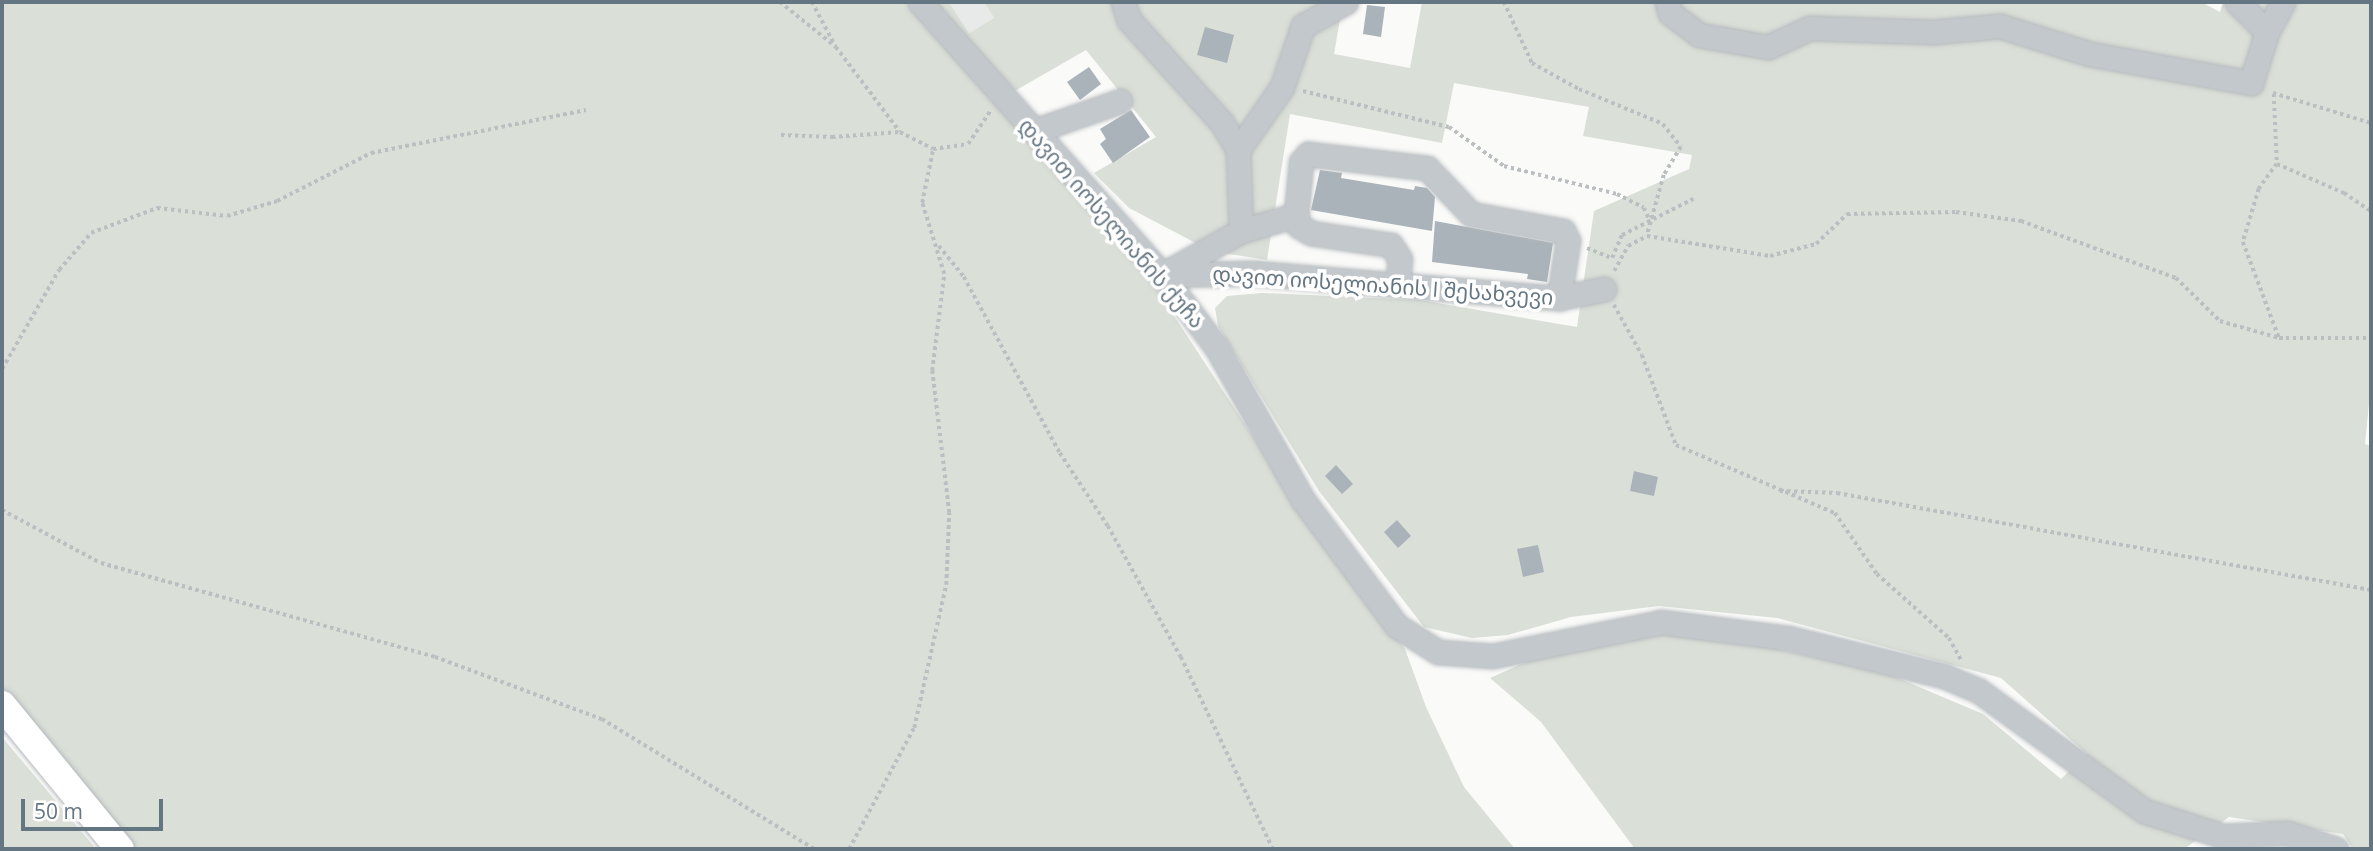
<!DOCTYPE html>
<meta charset="utf-8">
<style>
body{margin:0}
#map{position:relative;width:2373px;height:851px;overflow:hidden;background:#fafaf8;font-family:"Open Sans","Noto Sans Georgian",sans-serif}
div>[style]{position:absolute}
[style*='--x']{left:calc(var(--x)*1px);top:calc(var(--y)*1px);width:calc(var(--w)*1px);rotate:calc(var(--a)*1deg)}
.built>*{inset:0;background:#e8e9e9}
.green>*{inset:0;background:#dadfd7}
.building>*{inset:0;background:#aab3b9}
.path>*{height:3.5px;margin-top:-1.75px;transform-origin:0;background:repeating-linear-gradient(90deg,#bbbfc2 0 3.5px,transparent 0 7px)}
.roads{filter:drop-shadow(0 0 2px #b5babe) drop-shadow(0 0 2px #b5babe)}
.minor>*{height:23px;margin:-11.5px;padding:0 11.5px;transform-origin:11.5px;border-radius:11.5px;background:#c3c8cc}
.major>*{height:28px;margin:-14px;padding:0 14px;transform-origin:14px;border-radius:14px;background:#fff}
span{translate:-50% -50%;white-space:nowrap;text-align:center;line-height:1.15;-webkit-text-stroke:7px #fff;paint-order:stroke}
.street-label{font-size:21px;color:#657683}
.frame{position:absolute;inset:0;border:4px solid #657683;pointer-events:none}
.scale{position:absolute;left:21px;top:799px;width:142px;height:32px;box-sizing:border-box;border:4px solid #657683;border-top:0;padding-left:9px;font-size:21px;line-height:24px;white-space:nowrap;color:#657683;-webkit-text-stroke:5px #fff;paint-order:stroke}
</style>
<div id="map">
<div class="built">
<i style="clip-path:polygon(949px 2px,984px 2px,994px 18px,969px 33px)"></i>
</div>
<div class="green">
<i style="clip-path:polygon(2px 2px,907px 2px,1138px 261px,1326px 548px,1405px 649px,1426px 707px,1464px 787px,1515px 849px,130px 849px,2px 689px)"></i>
<i style="clip-path:polygon(931px 2px,949px 2px,969px 33px,994px 18px,984px 2px,1343px 2px,1334px 54px,1410px 68px,1422px 2px,2201px 2px,2220px 12px,2223px 2px,2371px 2px,2371px 383px,2365px 444px,2371px 446px,2371px 849px,2353px 849px,2343px 834px,2229px 817px,2184px 849px,1635px 849px,1541px 722px,1490px 678px,1533px 659px,1669px 632px,1765px 646px,1886px 673px,1983px 714px,2061px 779px,2087px 754px,2001px 678px,1777px 618px,1659px 606px,1571px 617px,1508px 635px,1472px 638px,1424px 627px,1319px 491px,1218px 326px,1215px 308px,1227px 296px,1262px 293px,1420px 300px,1577px 327px,1594px 211px,1689px 169px,1692px 155px,1583px 136px,1589px 107px,1454px 83px,1442px 143px,1290px 114px,1267px 260px,1211px 251px,1129px 208px,1094px 173px,1156px 137px,1086px 50px,1011px 93px)"></i>
<i style="clip-path:polygon(2px 737px,96px 849px,2px 849px)"></i>
</div>
<div class="building">
<i style="clip-path:polygon(1367px 5px,1385px 7px,1381px 37px,1363px 34px)"></i>
<i style="clip-path:polygon(1205px 27px,1234px 35px,1227px 63px,1197px 55px)"></i>
<i style="clip-path:polygon(1089px 67px,1101px 84px,1080px 100px,1067px 82px)"></i>
<i style="clip-path:polygon(1131px 110px,1150px 137px,1113px 163px,1100px 144px,1106px 139px,1100px 129px)"></i>
<i style="clip-path:polygon(1320px 170px,1342px 173px,1341px 178px,1414px 190px,1415px 186px,1427px 188px,1435px 197px,1432px 231px,1311px 210px)"></i>
<i style="clip-path:polygon(1435px 221px,1553px 243px,1547px 282px,1527px 279px,1528px 274px,1432px 262px)"></i>
<i style="clip-path:polygon(1336px 465px,1353px 484px,1342px 494px,1325px 476px)"></i>
<i style="clip-path:polygon(1634px 471px,1658px 477px,1654px 496px,1630px 491px)"></i>
<i style="clip-path:polygon(1397px 520px,1411px 536px,1398px 548px,1384px 532px)"></i>
<i style="clip-path:polygon(1538px 545px,1544px 572px,1523px 577px,1517px 549px)"></i>
</div>
<div class="path">
<i style="--x:780;--y:2;--w:72;--a:38.8"></i>
<i style="--x:836;--y:47;--w:106;--a:53"></i>
<i style="--x:812;--y:2;--w:49;--a:61.9"></i>
<i style="--x:1504;--y:2;--w:67;--a:65.3"></i>
<i style="--x:1532;--y:63;--w:54;--a:29"></i>
<i style="--x:1579;--y:89;--w:91;--a:22.6"></i>
<i style="--x:1663;--y:124;--w:29;--a:52"></i>
<i style="--x:1681;--y:147;--w:33;--a:121"></i>
<i style="--x:1664;--y:175;--w:63;--a:105.6"></i>
<i style="--x:1303;--y:91;--w:150;--a:13.9"></i>
<i style="--x:1449;--y:127;--w:67;--a:35.3"></i>
<i style="--x:1504;--y:166;--w:116;--a:13.9"></i>
<i style="--x:1617;--y:194;--w:30;--a:27"></i>
<i style="--x:1644;--y:208;--w:14;--a:65"></i>
<i style="--x:2273;--y:93;--w:102;--a:17"></i>
<i style="--x:2274;--y:94;--w:70;--a:87.5"></i>
<i style="--x:2277;--y:164;--w:31;--a:126"></i>
<i style="--x:2259;--y:189;--w:55;--a:106.8"></i>
<i style="--x:2243;--y:242;--w:103;--a:69.4"></i>
<i style="--x:781;--y:135;--w:51;--a:2.2"></i>
<i style="--x:832;--y:137;--w:68;--a:-4.2"></i>
<i style="--x:900;--y:132;--w:37;--a:27"></i>
<i style="--x:933;--y:149;--w:35;--a:-8"></i>
<i style="--x:968;--y:144;--w:40;--a:-56"></i>
<i style="--x:2277;--y:164;--w:73;--a:23.4"></i>
<i style="--x:2344;--y:193;--w:32;--a:34"></i>
<i style="--x:939;--y:246;--w:40;--a:51"></i>
<i style="--x:964;--y:277;--w:200;--a:61.4"></i>
<i style="--x:1060;--y:453;--w:87;--a:56.7"></i>
<i style="--x:1108;--y:526;--w:150;--a:60.9"></i>
<i style="--x:1181;--y:657;--w:213;--a:64.4"></i>
<i style="--x:1587;--y:248;--w:27;--a:22"></i>
<i style="--x:1612;--y:258;--w:25;--a:-67"></i>
<i style="--x:1622;--y:235;--w:80;--a:-26.9"></i>
<i style="--x:1614;--y:271;--w:29;--a:-61"></i>
<i style="--x:1628;--y:246;--w:21;--a:-28"></i>
<i style="--x:1647;--y:236;--w:125;--a:9.2"></i>
<i style="--x:1770;--y:256;--w:48;--a:-14.6"></i>
<i style="--x:1816;--y:244;--w:43;--a:-44.1"></i>
<i style="--x:1847;--y:214;--w:109;--a:-1.1"></i>
<i style="--x:1956;--y:212;--w:66;--a:7.9"></i>
<i style="--x:2021;--y:221;--w:165;--a:20.2"></i>
<i style="--x:2176;--y:278;--w:62;--a:44.3"></i>
<i style="--x:2220;--y:321;--w:61;--a:16.1"></i>
<i style="--x:2279;--y:338;--w:92;--a:0"></i>
<i style="--x:1614;--y:305;--w:57;--a:60.8"></i>
<i style="--x:1642;--y:355;--w:96;--a:69.3"></i>
<i style="--x:1676;--y:445;--w:173;--a:23.2"></i>
<i style="--x:1835;--y:513;--w:74;--a:55.5"></i>
<i style="--x:1877;--y:574;--w:96;--a:41.6"></i>
<i style="--x:1949;--y:638;--w:26;--a:61"></i>
<i style="--x:2;--y:369;--w:114;--a:-60.1"></i>
<i style="--x:59;--y:270;--w:49;--a:-49.1"></i>
<i style="--x:91;--y:233;--w:71;--a:-20.7"></i>
<i style="--x:157;--y:208;--w:70;--a:6.5"></i>
<i style="--x:227;--y:216;--w:52;--a:-16.7"></i>
<i style="--x:277;--y:201;--w:106;--a:-27.1"></i>
<i style="--x:371;--y:153;--w:219;--a:-11.3"></i>
<i style="--x:1780;--y:491;--w:57;--a:2"></i>
<i style="--x:1837;--y:493;--w:543;--a:10.3"></i>
<i style="--x:2;--y:510;--w:112;--a:28.2"></i>
<i style="--x:101;--y:563;--w:347;--a:15.7"></i>
<i style="--x:435;--y:657;--w:178;--a:20.4"></i>
<i style="--x:602;--y:719;--w:249;--a:31.5"></i>
<i style="--x:849;--y:849;--w:137;--a:-61.8"></i>
<i style="--x:914;--y:728;--w:147;--a:-77.4"></i>
<i style="--x:946;--y:585;--w:72;--a:-87.6"></i>
<i style="--x:949;--y:513;--w:143;--a:-96.8"></i>
<i style="--x:932;--y:371;--w:98;--a:-82.9"></i>
<i style="--x:944;--y:274;--w:74;--a:-107.2"></i>
<i style="--x:922;--y:203;--w:55;--a:-78.5"></i>
</div>
<div class="roads">
<div class="minor">
<i style="--x:920;--y:2;--w:365;--a:48.4"></i>
<i style="--x:1162;--y:275;--w:91;--a:53"></i>
<i style="--x:1217;--y:348;--w:175;--a:60.5"></i>
<i style="--x:1303;--y:500;--w:157;--a:53.3"></i>
<i style="--x:1397;--y:626;--w:49;--a:32.4"></i>
<i style="--x:1438;--y:652;--w:55;--a:4.2"></i>
<i style="--x:1493;--y:656;--w:171;--a:-11.4"></i>
<i style="--x:1661;--y:622;--w:128;--a:7.2"></i>
<i style="--x:1788;--y:638;--w:161;--a:13.7"></i>
<i style="--x:1944;--y:676;--w:38;--a:23"></i>
<i style="--x:1979;--y:691;--w:204;--a:36"></i>
<i style="--x:2144;--y:811;--w:83;--a:17.6"></i>
<i style="--x:2223;--y:836;--w:64;--a:-2.7"></i>
<i style="--x:2287;--y:833;--w:52;--a:18.1"></i>
<i style="--x:1123;--y:2;--w:19;--a:72"></i>
<i style="--x:1129;--y:20;--w:139;--a:47.9"></i>
<i style="--x:1222;--y:123;--w:31;--a:59"></i>
<i style="--x:1667;--y:2;--w:11;--a:75"></i>
<i style="--x:1670;--y:13;--w:36;--a:37"></i>
<i style="--x:1699;--y:35;--w:70;--a:9.9"></i>
<i style="--x:1768;--y:47;--w:46;--a:-24.3"></i>
<i style="--x:1810;--y:28;--w:123;--a:1.9"></i>
<i style="--x:1933;--y:32;--w:67;--a:-5.1"></i>
<i style="--x:2000;--y:26;--w:94;--a:17.3"></i>
<i style="--x:2090;--y:54;--w:164;--a:10.2"></i>
<i style="--x:2251;--y:83;--w:53;--a:-72.6"></i>
<i style="--x:2267;--y:32;--w:34;--a:-62"></i>
<i style="--x:2237;--y:2;--w:42;--a:45"></i>
<i style="--x:1034;--y:131;--w:91;--a:-19.2"></i>
<i style="--x:1241;--y:231;--w:57;--a:-16.2"></i>
<i style="--x:1167;--y:272;--w:85;--a:-29"></i>
<i style="--x:1241;--y:231;--w:81;--a:-92.1"></i>
<i style="--x:1238;--y:150;--w:77;--a:-55.1"></i>
<i style="--x:1282;--y:87;--w:65;--a:-71"></i>
<i style="--x:1303;--y:26;--w:49;--a:-29.2"></i>
<i style="--x:1162;--y:275;--w:91;--a:-1.3"></i>
<i style="--x:1253;--y:273;--w:307;--a:4.7"></i>
<i style="--x:1559;--y:298;--w:46;--a:-11.3"></i>
<i style="--x:1398;--y:282;--w:23;--a:-85"></i>
<i style="--x:1400;--y:259;--w:17;--a:-123"></i>
<i style="--x:1391;--y:245;--w:81;--a:-171.5"></i>
<i style="--x:1311;--y:233;--w:14;--a:-150"></i>
<i style="--x:1299;--y:226;--w:11;--a:-105"></i>
<i style="--x:1296;--y:215;--w:53;--a:-84.6"></i>
<i style="--x:1301;--y:162;--w:11;--a:-49"></i>
<i style="--x:1308;--y:154;--w:120;--a:6.7"></i>
<i style="--x:1427;--y:168;--w:64;--a:46.3"></i>
<i style="--x:1471;--y:214;--w:94;--a:10.5"></i>
<i style="--x:1563;--y:231;--w:11;--a:63"></i>
<i style="--x:1568;--y:241;--w:58;--a:99"></i>
</div>
<div class="major">
<i style="--x:2;--y:705;--w:186;--a:50.7"></i>
</div>
</div>
<div class="street-label">
<span style="left:1112px;top:223px;rotate:49deg">დავით იოსელიანის ქუჩა</span>
<span style="left:1383px;top:285px;rotate:4deg">დავით იოსელიანის I შესახვევი</span>
</div>
<div class="frame"></div>
<div class="scale">50 m</div>
</div>
